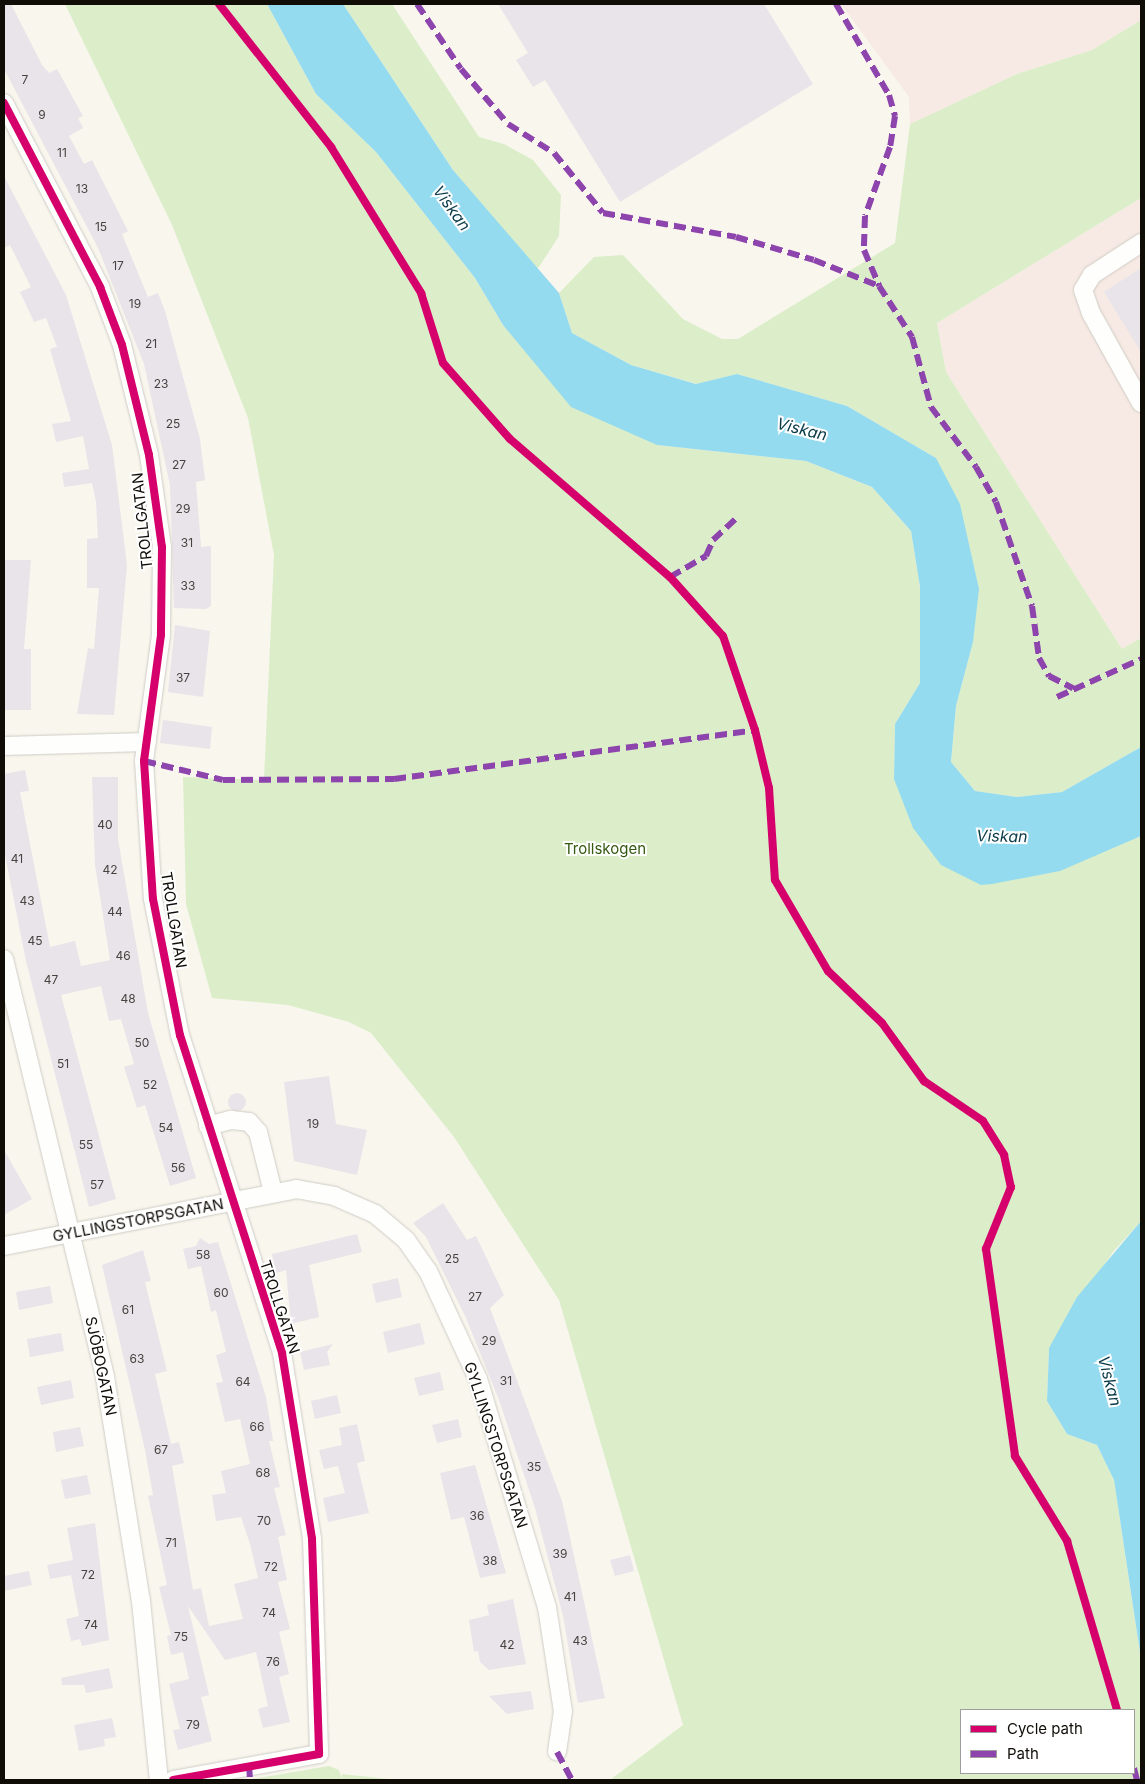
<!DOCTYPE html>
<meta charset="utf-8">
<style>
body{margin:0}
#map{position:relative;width:1145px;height:1784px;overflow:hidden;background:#f9f6ee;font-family:Inter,sans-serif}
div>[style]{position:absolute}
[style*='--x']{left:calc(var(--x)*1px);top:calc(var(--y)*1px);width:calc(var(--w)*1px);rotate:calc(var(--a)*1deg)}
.industrial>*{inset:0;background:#f7eae4}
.green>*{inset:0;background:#dbeec9}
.water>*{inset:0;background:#95dbf0}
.building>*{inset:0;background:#e8e4e9}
.round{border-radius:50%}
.roads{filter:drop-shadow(0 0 1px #cfccc5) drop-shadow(0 0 1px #cfccc5)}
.minor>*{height:18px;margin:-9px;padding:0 9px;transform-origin:9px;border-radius:9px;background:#fefefc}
.quiet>*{height:6px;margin-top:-3px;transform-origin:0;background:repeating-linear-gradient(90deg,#8e44ad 0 12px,transparent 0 18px)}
.cycleway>*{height:8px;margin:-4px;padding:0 4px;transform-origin:4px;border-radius:4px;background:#d6006c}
span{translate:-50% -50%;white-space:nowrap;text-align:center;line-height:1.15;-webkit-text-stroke:4px #fff;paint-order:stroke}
.number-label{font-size:12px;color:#464340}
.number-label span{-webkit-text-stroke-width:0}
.street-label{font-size:15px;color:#100d07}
.park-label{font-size:15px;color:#345910}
.water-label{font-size:16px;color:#0a3a48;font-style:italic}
.frame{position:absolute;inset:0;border:5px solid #100d07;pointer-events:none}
.legend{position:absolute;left:960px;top:1709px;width:175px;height:65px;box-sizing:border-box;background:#fff;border:1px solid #9f9e9c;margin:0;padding:6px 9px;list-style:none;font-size:15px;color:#100d07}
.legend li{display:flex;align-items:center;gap:10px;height:25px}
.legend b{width:25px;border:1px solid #9f9e9c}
</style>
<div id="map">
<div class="industrial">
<i style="clip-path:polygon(841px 4px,1141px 4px,1141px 20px,1092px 50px,1017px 74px,910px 124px,909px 97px)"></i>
<i style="clip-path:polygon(1141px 198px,1141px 638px,1122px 649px,946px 372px,937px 323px)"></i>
</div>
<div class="green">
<i style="clip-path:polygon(evenodd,65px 4px,267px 4px,316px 94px,376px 152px,475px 278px,503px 325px,657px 445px,806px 461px,872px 487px,911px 531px,920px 587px,920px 683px,895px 724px,894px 779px,1117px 844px,1141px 836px,1141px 1221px,1113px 1252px,1049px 1348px,1047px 1401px,1067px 1434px,1097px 1445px,1114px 1480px,1141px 1659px,1141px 1780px,610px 1780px,683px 1725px,559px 1300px,454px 1137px,371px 1033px,349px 1022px,288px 1005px,212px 998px,186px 904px,183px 777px,264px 780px,274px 555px,248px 418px,172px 225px,65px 4px,961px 1710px,1134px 1710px,1134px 1773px,961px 1773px,961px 1710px)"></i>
<i style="clip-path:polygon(343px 4px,392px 4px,479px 137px,504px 144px,533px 160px,561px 195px,559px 236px,537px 270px,453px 170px)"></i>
<i style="clip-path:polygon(1141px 20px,1141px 198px,937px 323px,946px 372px,1122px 649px,1141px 638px,1141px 747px,1062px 792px,1017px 797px,975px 791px,951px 762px,956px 706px,973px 642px,936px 458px,847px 406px,737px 374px,697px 384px,631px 365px,572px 333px,559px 293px,594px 257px,623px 255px,683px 319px,722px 339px,738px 339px,895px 243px,910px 124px,1017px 74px,1092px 50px)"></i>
<i style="clip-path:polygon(329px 1766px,339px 1770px,342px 1779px,342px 1774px,397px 1780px,246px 1780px)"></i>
</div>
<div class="water">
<i style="clip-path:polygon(267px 4px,343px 4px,453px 170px,559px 293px,572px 333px,631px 365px,696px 384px,737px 374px,847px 406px,936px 458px,960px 504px,979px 589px,973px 642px,956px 706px,951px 762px,975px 791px,1017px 797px,1062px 792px,1141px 747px,1141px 836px,1060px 871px,992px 884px,981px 885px,941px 865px,913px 828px,894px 779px,895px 724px,920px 683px,920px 587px,911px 531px,872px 487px,806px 461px,657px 445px,571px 407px,503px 325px,475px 278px,376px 152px,316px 94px)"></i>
<i style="clip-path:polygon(1141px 1221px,1141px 1659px,1114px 1480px,1097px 1445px,1067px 1434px,1047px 1401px,1049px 1348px,1077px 1297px)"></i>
</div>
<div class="building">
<i style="clip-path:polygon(4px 4px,11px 4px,42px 65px,49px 73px,57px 69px,83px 116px,78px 118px,83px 128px,69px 136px,84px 164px,92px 160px,128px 231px,122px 234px,148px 297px,158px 293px,165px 311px,200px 439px,205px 480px,196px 482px,201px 547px,211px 546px,211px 606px,206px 609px,174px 608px,170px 485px,144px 364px,98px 248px,4px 69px)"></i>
<i style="clip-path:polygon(498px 4px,764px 4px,813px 84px,620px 202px,545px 80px,533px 87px,516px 60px,528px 53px)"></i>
<i style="clip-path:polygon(4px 176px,66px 295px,112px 445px,127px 565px,114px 715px,77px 714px,88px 648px,94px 649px,99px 588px,87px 588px,87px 539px,98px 538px,96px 502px,92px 483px,64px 487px,62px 473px,89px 469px,83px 436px,56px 442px,52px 424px,71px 421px,50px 349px,57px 347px,46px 318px,34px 322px,20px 292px,31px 287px,10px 245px,4px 248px)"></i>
<i style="clip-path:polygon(1141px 268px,1141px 352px,1104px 292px)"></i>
<i style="clip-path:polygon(4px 560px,31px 560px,24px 649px,31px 649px,31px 710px,4px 710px)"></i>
<i style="clip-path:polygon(175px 625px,210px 631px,203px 697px,168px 692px)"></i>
<i style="clip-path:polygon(163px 720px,212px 727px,210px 749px,160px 743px)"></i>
<i style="clip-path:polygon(25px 770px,29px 791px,20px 792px,50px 947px,75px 941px,81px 966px,110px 960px,95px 865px,92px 777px,118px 777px,118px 839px,148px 1013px,196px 1178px,170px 1186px,145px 1105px,137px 1108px,124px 1067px,134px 1064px,121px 1019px,109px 1021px,101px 986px,61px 995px,116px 1199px,89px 1207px,26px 961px,4px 850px,4px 774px)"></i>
<i style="clip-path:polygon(329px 1076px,336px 1124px,367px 1130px,357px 1175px,294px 1161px,284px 1082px)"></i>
<i class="round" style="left:228px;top:1093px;width:18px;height:18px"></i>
<i style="clip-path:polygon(4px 1150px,32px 1199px,4px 1215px)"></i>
<i style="clip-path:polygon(443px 1203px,467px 1240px,476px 1236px,504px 1295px,490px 1308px,562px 1501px,605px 1698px,578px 1703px,563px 1616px,535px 1508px,499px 1400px,466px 1318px,426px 1237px,413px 1223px)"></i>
<i style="clip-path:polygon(357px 1234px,362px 1252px,309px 1265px,319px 1317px,291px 1324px,286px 1270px,276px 1273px,272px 1254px)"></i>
<i style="clip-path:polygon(200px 1238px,209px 1244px,218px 1242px,266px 1397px,273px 1441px,269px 1441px,280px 1487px,274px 1488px,286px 1535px,278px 1537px,287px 1580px,278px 1582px,290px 1629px,279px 1632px,289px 1674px,279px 1677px,290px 1722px,263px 1728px,258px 1709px,268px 1706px,256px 1652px,225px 1660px,188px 1606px,209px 1695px,201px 1697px,212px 1741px,178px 1750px,173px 1730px,180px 1729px,169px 1684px,189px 1679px,183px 1652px,171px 1655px,167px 1636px,171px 1635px,159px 1587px,167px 1585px,148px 1496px,153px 1495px,145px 1450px,102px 1265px,143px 1250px,151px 1281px,145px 1282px,167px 1371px,155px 1374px,171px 1444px,179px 1442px,184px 1463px,172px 1466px,193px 1590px,201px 1588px,209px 1626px,243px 1619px,234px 1584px,258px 1578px,250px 1544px,241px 1517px,216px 1521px,212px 1495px,226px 1493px,221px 1471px,250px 1464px,240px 1419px,225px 1422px,216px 1383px,223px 1382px,216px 1355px,226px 1352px,216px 1310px,211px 1312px,201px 1266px,188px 1269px,183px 1249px,196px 1246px)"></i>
<i style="clip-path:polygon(398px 1278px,402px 1297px,376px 1303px,372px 1284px)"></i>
<i style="clip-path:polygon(50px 1286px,53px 1303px,19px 1310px,16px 1292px)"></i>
<i style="clip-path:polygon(420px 1323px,425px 1344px,388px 1353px,383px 1332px)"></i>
<i style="clip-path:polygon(61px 1333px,64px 1351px,30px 1357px,27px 1339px)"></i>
<i style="clip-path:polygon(333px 1344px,327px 1352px,330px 1365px,304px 1370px,300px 1352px)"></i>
<i style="clip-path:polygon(440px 1372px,444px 1390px,419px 1396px,414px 1378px)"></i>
<i style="clip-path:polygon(71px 1380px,74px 1398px,41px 1405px,37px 1387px)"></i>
<i style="clip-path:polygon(337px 1395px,341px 1413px,315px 1419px,311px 1401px)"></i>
<i style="clip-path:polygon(458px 1419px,462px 1437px,437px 1443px,432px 1425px)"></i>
<i style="clip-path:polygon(357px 1424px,365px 1461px,357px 1463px,369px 1513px,328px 1522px,323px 1498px,345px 1493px,338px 1466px,324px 1469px,319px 1450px,342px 1445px,339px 1428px)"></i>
<i style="clip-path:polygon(80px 1427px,84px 1446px,56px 1452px,53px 1432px)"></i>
<i style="clip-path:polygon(475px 1465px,506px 1573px,480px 1578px,464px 1517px,451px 1520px,440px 1473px)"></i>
<i style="clip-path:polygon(87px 1475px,91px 1494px,65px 1499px,61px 1480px)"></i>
<i style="clip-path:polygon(95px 1523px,109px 1640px,82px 1646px,80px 1639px,71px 1641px,66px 1619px,79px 1616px,71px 1575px,50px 1579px,47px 1565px,73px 1560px,67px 1528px)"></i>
<i style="clip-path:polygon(630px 1555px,634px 1571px,615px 1576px,610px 1560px)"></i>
<i style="clip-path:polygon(29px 1571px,32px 1585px,4px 1591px,4px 1576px)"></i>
<i style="clip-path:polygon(513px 1599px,526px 1664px,489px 1670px,480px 1662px,478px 1651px,474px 1652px,469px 1620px,489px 1615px,487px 1605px)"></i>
<i style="clip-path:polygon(109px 1668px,113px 1688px,86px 1693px,84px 1685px,62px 1685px,61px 1678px)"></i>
<i style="clip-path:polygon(531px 1691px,534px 1709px,507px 1714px,489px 1696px)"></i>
<i style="clip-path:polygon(112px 1718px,116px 1737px,104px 1739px,105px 1746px,79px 1751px,74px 1725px)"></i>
</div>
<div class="roads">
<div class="minor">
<i style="--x:4;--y:103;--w:208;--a:62.4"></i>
<i style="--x:100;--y:287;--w:62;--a:69.2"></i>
<i style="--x:122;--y:345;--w:113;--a:76.2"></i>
<i style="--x:149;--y:455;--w:93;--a:82"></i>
<i style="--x:162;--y:547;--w:88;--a:90.7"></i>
<i style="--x:161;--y:635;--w:127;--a:97.7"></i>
<i style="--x:144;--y:761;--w:138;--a:86.3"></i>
<i style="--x:153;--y:899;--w:139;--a:78.8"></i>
<i style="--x:180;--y:1035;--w:334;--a:72.2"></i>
<i style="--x:282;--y:1353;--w:188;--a:80.8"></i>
<i style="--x:312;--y:1539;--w:215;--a:88.1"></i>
<i style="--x:319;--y:1754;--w:148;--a:169.9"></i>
<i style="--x:1141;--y:243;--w:59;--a:146.9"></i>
<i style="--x:1092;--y:275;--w:17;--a:121"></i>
<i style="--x:1083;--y:290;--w:24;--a:71"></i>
<i style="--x:1091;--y:313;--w:103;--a:60.9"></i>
<i style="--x:4;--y:746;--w:143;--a:-1.6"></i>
<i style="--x:4;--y:959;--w:430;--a:76.4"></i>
<i style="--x:105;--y:1377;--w:227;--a:80.9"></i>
<i style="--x:141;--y:1601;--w:180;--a:84.3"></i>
<i style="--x:208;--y:1126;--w:24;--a:-15"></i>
<i style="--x:231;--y:1120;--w:18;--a:6"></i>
<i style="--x:249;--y:1122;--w:13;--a:48"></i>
<i style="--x:258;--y:1132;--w:62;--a:76"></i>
<i style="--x:4;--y:1246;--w:298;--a:-11"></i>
<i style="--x:296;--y:1189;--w:39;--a:10"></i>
<i style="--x:334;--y:1196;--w:45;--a:23.7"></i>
<i style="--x:375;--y:1214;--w:40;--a:40"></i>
<i style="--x:406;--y:1240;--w:38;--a:55"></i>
<i style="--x:428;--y:1271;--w:119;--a:65.2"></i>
<i style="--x:478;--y:1379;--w:238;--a:73.2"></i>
<i style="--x:547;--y:1607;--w:105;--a:81.3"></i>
<i style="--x:563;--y:1711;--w:41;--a:98.3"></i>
</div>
</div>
<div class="quiet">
<i style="--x:417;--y:4;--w:78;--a:55.9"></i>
<i style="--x:461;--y:69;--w:72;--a:49.5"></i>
<i style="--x:508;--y:124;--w:54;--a:32.2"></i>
<i style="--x:554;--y:153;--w:77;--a:50.8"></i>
<i style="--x:603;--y:213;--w:135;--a:10.2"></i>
<i style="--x:736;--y:237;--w:81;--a:16.4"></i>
<i style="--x:814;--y:260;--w:70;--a:21.8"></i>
<i style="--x:879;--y:286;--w:61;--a:57.1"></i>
<i style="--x:912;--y:337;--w:73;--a:74.8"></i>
<i style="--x:931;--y:407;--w:75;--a:53.1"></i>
<i style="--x:976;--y:467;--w:40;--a:60.3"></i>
<i style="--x:996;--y:502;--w:110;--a:70.9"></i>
<i style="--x:1032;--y:606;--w:52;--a:82.3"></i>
<i style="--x:1039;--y:658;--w:21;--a:61"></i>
<i style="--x:1049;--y:676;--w:27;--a:27"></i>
<i style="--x:836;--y:4;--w:105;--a:59.8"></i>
<i style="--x:889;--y:95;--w:22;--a:74"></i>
<i style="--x:895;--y:116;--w:31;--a:99"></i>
<i style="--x:890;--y:147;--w:73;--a:109.9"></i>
<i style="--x:865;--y:216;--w:34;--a:92"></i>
<i style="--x:864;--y:250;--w:39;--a:67"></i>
<i style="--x:670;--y:577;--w:42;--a:-30.3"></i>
<i style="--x:706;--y:556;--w:17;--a:-66"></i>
<i style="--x:713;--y:540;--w:35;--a:-43"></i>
<i style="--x:1057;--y:697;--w:92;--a:-24.3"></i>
<i style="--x:144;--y:761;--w:81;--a:13.5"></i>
<i style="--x:223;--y:780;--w:171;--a:-0.3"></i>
<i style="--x:394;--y:779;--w:364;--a:-7.7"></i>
<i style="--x:557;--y:1752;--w:32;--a:62"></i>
<i style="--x:249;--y:1765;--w:15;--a:86"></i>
<i style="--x:1134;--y:1768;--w:12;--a:76"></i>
</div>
<div class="cycleway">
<i style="--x:219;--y:4;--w:182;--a:51.9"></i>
<i style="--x:331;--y:147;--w:172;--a:58.3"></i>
<i style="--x:421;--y:293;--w:73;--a:72.6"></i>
<i style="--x:443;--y:363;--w:101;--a:48.6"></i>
<i style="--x:510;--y:439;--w:211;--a:40.8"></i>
<i style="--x:670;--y:577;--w:79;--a:48.1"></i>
<i style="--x:723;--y:636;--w:99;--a:71.2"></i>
<i style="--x:755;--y:730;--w:60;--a:76.4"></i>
<i style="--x:769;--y:788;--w:92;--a:86.3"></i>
<i style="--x:775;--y:880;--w:105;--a:59.8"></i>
<i style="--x:828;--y:971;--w:75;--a:43.9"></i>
<i style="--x:882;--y:1023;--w:72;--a:54.1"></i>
<i style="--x:924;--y:1081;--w:71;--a:34.1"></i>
<i style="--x:983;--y:1121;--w:40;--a:58"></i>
<i style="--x:1004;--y:1155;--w:33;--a:78"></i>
<i style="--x:1011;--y:1187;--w:67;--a:112"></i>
<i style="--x:986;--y:1249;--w:209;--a:82"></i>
<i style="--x:1015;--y:1456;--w:100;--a:58.5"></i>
<i style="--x:1067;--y:1541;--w:176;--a:73.5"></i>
<i style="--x:4;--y:103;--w:208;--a:62.4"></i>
<i style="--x:100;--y:287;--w:62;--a:69.2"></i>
<i style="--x:122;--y:345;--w:113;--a:76.2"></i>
<i style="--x:149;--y:455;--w:93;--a:82"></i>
<i style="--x:162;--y:547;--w:88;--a:90.7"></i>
<i style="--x:161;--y:635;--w:127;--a:97.7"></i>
<i style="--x:144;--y:761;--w:138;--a:86.3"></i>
<i style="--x:153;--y:899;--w:139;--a:78.8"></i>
<i style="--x:180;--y:1035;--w:334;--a:72.2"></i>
<i style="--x:282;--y:1353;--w:188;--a:80.8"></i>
<i style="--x:312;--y:1539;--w:215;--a:88.1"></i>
<i style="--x:319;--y:1754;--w:148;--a:169.9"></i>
</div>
<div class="number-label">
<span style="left:25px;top:80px">7</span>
<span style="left:42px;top:115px">9</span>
<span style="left:62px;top:153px">11</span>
<span style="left:82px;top:189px">13</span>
<span style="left:101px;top:227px">15</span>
<span style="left:118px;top:266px">17</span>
<span style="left:135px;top:304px">19</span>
<span style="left:151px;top:344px">21</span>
<span style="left:161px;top:384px">23</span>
<span style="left:173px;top:424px">25</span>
<span style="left:179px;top:465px">27</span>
<span style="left:183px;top:509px">29</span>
<span style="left:187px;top:543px">31</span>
<span style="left:188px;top:586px">33</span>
<span style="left:183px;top:678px">37</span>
<span style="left:105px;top:825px">40</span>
<span style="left:17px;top:859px">41</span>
<span style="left:110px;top:870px">42</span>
<span style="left:27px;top:901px">43</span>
<span style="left:115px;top:912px">44</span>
<span style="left:35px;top:941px">45</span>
<span style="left:123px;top:956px">46</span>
<span style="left:51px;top:980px">47</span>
<span style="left:128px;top:999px">48</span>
<span style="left:142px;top:1043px">50</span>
<span style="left:63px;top:1064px">51</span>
<span style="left:150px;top:1085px">52</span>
<span style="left:313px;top:1124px">19</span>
<span style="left:166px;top:1128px">54</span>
<span style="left:86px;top:1145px">55</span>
<span style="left:178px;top:1168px">56</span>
<span style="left:97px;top:1185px">57</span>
<span style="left:203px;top:1255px">58</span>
<span style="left:452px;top:1259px">25</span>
<span style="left:221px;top:1293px">60</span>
<span style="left:475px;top:1297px">27</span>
<span style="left:128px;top:1310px">61</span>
<span style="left:489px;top:1341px">29</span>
<span style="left:137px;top:1359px">63</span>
<span style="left:506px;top:1381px">31</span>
<span style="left:243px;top:1382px">64</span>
<span style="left:257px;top:1427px">66</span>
<span style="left:161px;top:1450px">67</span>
<span style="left:534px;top:1467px">35</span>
<span style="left:263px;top:1473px">68</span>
<span style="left:477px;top:1516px">36</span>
<span style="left:264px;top:1521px">70</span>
<span style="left:171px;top:1543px">71</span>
<span style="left:560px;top:1554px">39</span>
<span style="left:490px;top:1561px">38</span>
<span style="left:271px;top:1567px">72</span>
<span style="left:88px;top:1575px">72</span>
<span style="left:570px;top:1597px">41</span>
<span style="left:269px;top:1613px">74</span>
<span style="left:91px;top:1625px">74</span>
<span style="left:181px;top:1637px">75</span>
<span style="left:580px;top:1641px">43</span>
<span style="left:507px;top:1645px">42</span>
<span style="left:273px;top:1662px">76</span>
<span style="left:193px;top:1725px">79</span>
</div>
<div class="street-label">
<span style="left:142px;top:521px;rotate:-96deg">TROLLGATAN</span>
<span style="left:174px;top:920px;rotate:81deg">TROLLGATAN</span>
<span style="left:138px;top:1220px;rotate:-11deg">GYLLINGSTORPSGATAN</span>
<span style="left:280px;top:1307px;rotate:72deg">TROLLGATAN</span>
<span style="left:101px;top:1366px;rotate:78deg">SJÖBOGATAN</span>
<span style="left:496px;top:1445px;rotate:72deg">GYLLINGSTORPSGATAN</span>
</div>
<div class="park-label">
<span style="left:605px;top:849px">Trollskogen</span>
</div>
<div class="water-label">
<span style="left:452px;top:208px;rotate:54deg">Viskan</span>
<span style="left:802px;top:429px;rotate:14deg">Viskan</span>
<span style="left:1002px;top:836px;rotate:1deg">Viskan</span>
<span style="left:1110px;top:1381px;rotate:75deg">Viskan</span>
</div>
<div class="frame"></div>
<ul class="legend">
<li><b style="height:6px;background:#d6006c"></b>Cycle path</li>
<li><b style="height:6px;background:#8e44ad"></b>Path</li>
</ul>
</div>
